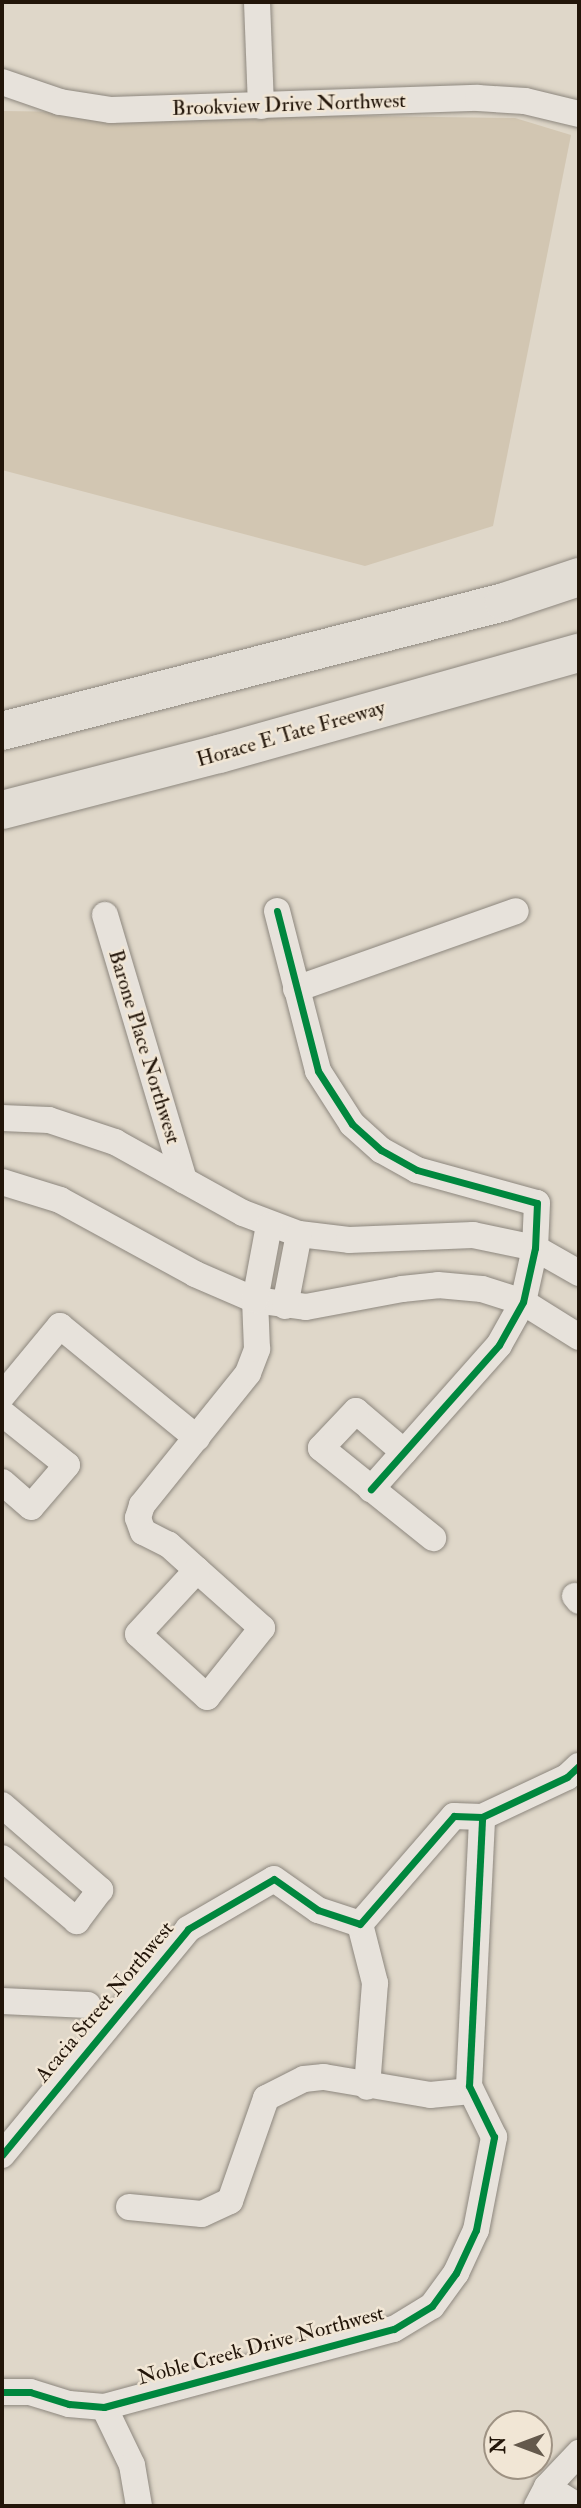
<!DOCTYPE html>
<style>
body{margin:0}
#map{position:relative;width:581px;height:2508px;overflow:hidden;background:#dfd7c9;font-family:"IM FELL Double Pica",serif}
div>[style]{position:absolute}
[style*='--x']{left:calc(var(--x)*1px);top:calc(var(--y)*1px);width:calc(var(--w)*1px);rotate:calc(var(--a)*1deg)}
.green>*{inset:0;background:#d2c6b2}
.roads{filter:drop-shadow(0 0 2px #8d877e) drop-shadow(0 0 2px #8d877e)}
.minor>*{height:26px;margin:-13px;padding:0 13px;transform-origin:13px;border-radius:13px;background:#e7e2db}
.highway>*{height:38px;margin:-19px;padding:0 19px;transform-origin:19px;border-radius:19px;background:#e2ddd5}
.cycleway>*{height:7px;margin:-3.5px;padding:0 3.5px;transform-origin:3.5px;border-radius:3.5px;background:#00873e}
span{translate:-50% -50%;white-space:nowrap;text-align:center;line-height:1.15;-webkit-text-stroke:5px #f1e6d5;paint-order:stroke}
.street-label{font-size:21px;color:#221509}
.frame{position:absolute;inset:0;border:4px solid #221509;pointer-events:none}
.north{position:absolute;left:483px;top:2410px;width:70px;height:70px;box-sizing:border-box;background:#f1e6d5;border:2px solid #9e9283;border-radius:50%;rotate:270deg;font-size:19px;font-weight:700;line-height:28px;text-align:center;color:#221509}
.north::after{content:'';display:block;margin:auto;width:24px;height:32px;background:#64594c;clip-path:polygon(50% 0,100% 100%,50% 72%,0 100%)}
</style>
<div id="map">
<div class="green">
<i style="clip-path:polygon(2px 111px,515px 118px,571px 135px,493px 526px,365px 566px,2px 470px)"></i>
</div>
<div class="roads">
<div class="minor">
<i style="--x:257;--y:2;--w:104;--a:87.8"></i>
<i style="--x:2;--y:82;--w:61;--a:19"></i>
<i style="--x:60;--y:102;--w:52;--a:8.9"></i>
<i style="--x:111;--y:110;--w:367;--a:-1.9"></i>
<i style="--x:478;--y:98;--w:47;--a:3.7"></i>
<i style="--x:525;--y:101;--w:56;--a:13.5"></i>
<i style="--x:277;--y:911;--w:165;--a:75.6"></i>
<i style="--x:318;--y:1071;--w:63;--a:57.3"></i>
<i style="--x:352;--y:1124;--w:39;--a:42"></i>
<i style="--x:381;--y:1150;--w:41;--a:29.1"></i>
<i style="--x:417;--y:1170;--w:124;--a:15.4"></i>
<i style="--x:537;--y:1203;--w:45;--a:92.5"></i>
<i style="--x:535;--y:1248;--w:55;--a:102.5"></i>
<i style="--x:523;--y:1302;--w:49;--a:119.2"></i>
<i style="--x:499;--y:1345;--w:193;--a:131.6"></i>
<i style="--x:105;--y:915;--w:277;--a:73.4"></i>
<i style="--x:296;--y:989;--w:233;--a:-19.5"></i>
<i style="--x:2;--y:1118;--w:47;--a:2.4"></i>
<i style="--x:49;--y:1120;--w:70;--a:18.4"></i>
<i style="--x:115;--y:1142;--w:146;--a:29"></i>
<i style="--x:243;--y:1213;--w:60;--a:20.6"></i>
<i style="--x:299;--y:1234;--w:50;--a:6.8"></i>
<i style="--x:349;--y:1240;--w:124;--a:-2.3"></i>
<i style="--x:473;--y:1235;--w:63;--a:11.8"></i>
<i style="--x:535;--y:1248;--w:51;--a:29.6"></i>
<i style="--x:2;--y:1182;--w:61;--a:17.2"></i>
<i style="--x:60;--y:1200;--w:154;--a:28.7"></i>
<i style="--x:195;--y:1274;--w:65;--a:23.4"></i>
<i style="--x:255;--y:1300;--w:51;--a:7.8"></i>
<i style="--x:306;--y:1307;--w:98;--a:-10.6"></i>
<i style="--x:402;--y:1289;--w:36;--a:-6"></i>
<i style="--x:438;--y:1285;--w:44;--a:5.2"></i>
<i style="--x:482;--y:1289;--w:43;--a:17.6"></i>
<i style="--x:523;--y:1302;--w:66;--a:32"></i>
<i style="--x:285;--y:1306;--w:73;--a:-79"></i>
<i style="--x:2;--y:1396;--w:91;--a:-50.4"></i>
<i style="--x:60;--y:1326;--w:177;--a:39.3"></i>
<i style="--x:2;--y:1413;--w:83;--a:38.7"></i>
<i style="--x:67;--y:1465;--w:55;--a:130.6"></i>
<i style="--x:31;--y:1507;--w:38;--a:-139"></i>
<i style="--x:404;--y:1452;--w:63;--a:-139.5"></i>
<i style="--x:356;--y:1411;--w:51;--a:133.4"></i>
<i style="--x:321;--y:1448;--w:144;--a:38.8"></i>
<i style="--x:197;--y:1570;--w:38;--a:-138"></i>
<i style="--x:169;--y:1545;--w:29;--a:-153"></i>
<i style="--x:143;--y:1532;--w:15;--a:-110"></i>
<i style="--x:138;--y:1518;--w:14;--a:-73"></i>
<i style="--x:142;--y:1505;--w:169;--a:-51.2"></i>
<i style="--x:248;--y:1373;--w:26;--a:-69"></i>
<i style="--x:257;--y:1349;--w:49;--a:-92.3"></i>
<i style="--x:255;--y:1300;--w:76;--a:-79.4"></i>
<i style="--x:197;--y:1570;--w:87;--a:41.7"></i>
<i style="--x:262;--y:1628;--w:88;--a:128.6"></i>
<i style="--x:207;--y:1697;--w:93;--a:-137.6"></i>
<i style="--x:138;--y:1634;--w:87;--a:-47.3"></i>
<i style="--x:575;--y:1596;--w:6;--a:51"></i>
<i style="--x:2;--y:1805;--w:130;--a:40.9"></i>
<i style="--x:100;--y:1890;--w:39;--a:127"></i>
<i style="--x:77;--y:1921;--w:98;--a:-140"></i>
<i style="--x:360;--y:1924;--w:61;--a:75.7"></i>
<i style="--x:375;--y:1983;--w:104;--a:94.4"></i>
<i style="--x:2;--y:2001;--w:86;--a:2.7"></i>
<i style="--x:2;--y:2155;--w:293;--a:-50.5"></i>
<i style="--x:188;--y:1929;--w:99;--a:-30.2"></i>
<i style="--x:274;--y:1879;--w:54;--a:35.2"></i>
<i style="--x:318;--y:1910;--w:44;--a:18.4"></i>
<i style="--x:360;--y:1924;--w:143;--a:-49"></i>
<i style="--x:454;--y:1816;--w:28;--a:2"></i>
<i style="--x:482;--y:1817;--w:94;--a:-25.2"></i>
<i style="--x:567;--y:1777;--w:16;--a:-43"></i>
<i style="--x:129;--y:2207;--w:73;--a:5.5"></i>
<i style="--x:202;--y:2214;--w:31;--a:-25"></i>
<i style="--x:230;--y:2201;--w:109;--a:-70.7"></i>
<i style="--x:266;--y:2098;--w:42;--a:-26.6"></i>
<i style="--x:304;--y:2079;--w:20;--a:-6"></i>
<i style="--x:324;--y:2077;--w:108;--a:9.6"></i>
<i style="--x:430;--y:2095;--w:41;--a:-5.6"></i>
<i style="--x:2;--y:2392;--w:28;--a:0"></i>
<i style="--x:30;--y:2392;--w:41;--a:17.1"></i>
<i style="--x:69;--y:2404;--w:35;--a:5"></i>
<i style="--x:104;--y:2407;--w:300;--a:-15.1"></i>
<i style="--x:394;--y:2329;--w:44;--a:-31.2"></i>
<i style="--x:432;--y:2306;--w:41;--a:-54"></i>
<i style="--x:456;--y:2273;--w:47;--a:-65.1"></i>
<i style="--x:476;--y:2230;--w:95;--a:-79"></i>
<i style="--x:494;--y:2137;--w:57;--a:-116.1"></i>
<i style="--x:469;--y:2086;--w:269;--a:-87.2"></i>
<i style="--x:104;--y:2407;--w:64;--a:64.2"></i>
<i style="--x:132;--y:2465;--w:42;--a:80.3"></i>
<i style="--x:547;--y:2487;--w:36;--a:32"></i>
<i style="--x:537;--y:2506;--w:21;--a:-62"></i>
<i style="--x:547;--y:2487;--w:47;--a:-46.7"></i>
</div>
<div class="highway">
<i style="--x:2;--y:731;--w:518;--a:-14.41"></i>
<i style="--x:504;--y:602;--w:79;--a:-18.4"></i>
<i style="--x:2;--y:810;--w:224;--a:-14.5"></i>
<i style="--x:219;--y:754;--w:374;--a:-15.7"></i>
</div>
</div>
<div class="cycleway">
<i style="--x:277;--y:911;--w:165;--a:75.6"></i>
<i style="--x:318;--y:1071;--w:63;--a:57.3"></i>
<i style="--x:352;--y:1124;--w:39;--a:42"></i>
<i style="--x:381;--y:1150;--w:41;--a:29.1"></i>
<i style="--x:417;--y:1170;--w:124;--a:15.4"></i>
<i style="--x:537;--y:1203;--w:45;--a:92.5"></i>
<i style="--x:535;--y:1248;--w:55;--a:102.5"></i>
<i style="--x:523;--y:1302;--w:49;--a:119.2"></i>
<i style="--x:499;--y:1345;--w:193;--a:131.6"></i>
<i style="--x:2;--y:2155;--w:293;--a:-50.5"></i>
<i style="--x:188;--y:1929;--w:99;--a:-30.2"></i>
<i style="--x:274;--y:1879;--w:54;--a:35.2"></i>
<i style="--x:318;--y:1910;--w:44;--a:18.4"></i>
<i style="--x:360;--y:1924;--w:143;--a:-49"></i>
<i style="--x:454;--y:1816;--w:28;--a:2"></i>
<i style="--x:482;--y:1817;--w:94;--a:-25.2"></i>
<i style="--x:567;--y:1777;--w:16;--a:-43"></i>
<i style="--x:2;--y:2392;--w:28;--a:0"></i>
<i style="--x:30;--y:2392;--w:41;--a:17.1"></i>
<i style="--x:69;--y:2404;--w:35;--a:5"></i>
<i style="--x:104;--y:2407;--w:300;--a:-15.1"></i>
<i style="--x:394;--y:2329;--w:44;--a:-31.2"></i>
<i style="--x:432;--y:2306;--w:41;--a:-54"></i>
<i style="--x:456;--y:2273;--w:47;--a:-65.1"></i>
<i style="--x:476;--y:2230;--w:95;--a:-79"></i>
<i style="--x:494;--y:2137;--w:57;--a:-116.1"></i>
<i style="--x:469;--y:2086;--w:269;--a:-87.2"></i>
</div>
<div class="street-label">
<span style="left:289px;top:105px;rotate:-2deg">Brookview Drive Northwest</span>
<span style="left:291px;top:734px;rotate:-16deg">Horace E Tate Freeway</span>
<span style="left:144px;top:1047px;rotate:73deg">Barone Place Northwest</span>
<span style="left:105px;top:2002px;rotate:-50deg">Acacia Street Northwest</span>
<span style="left:261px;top:2346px;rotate:-15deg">Noble Creek Drive Northwest</span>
</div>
<div class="frame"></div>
<div class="north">N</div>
</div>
